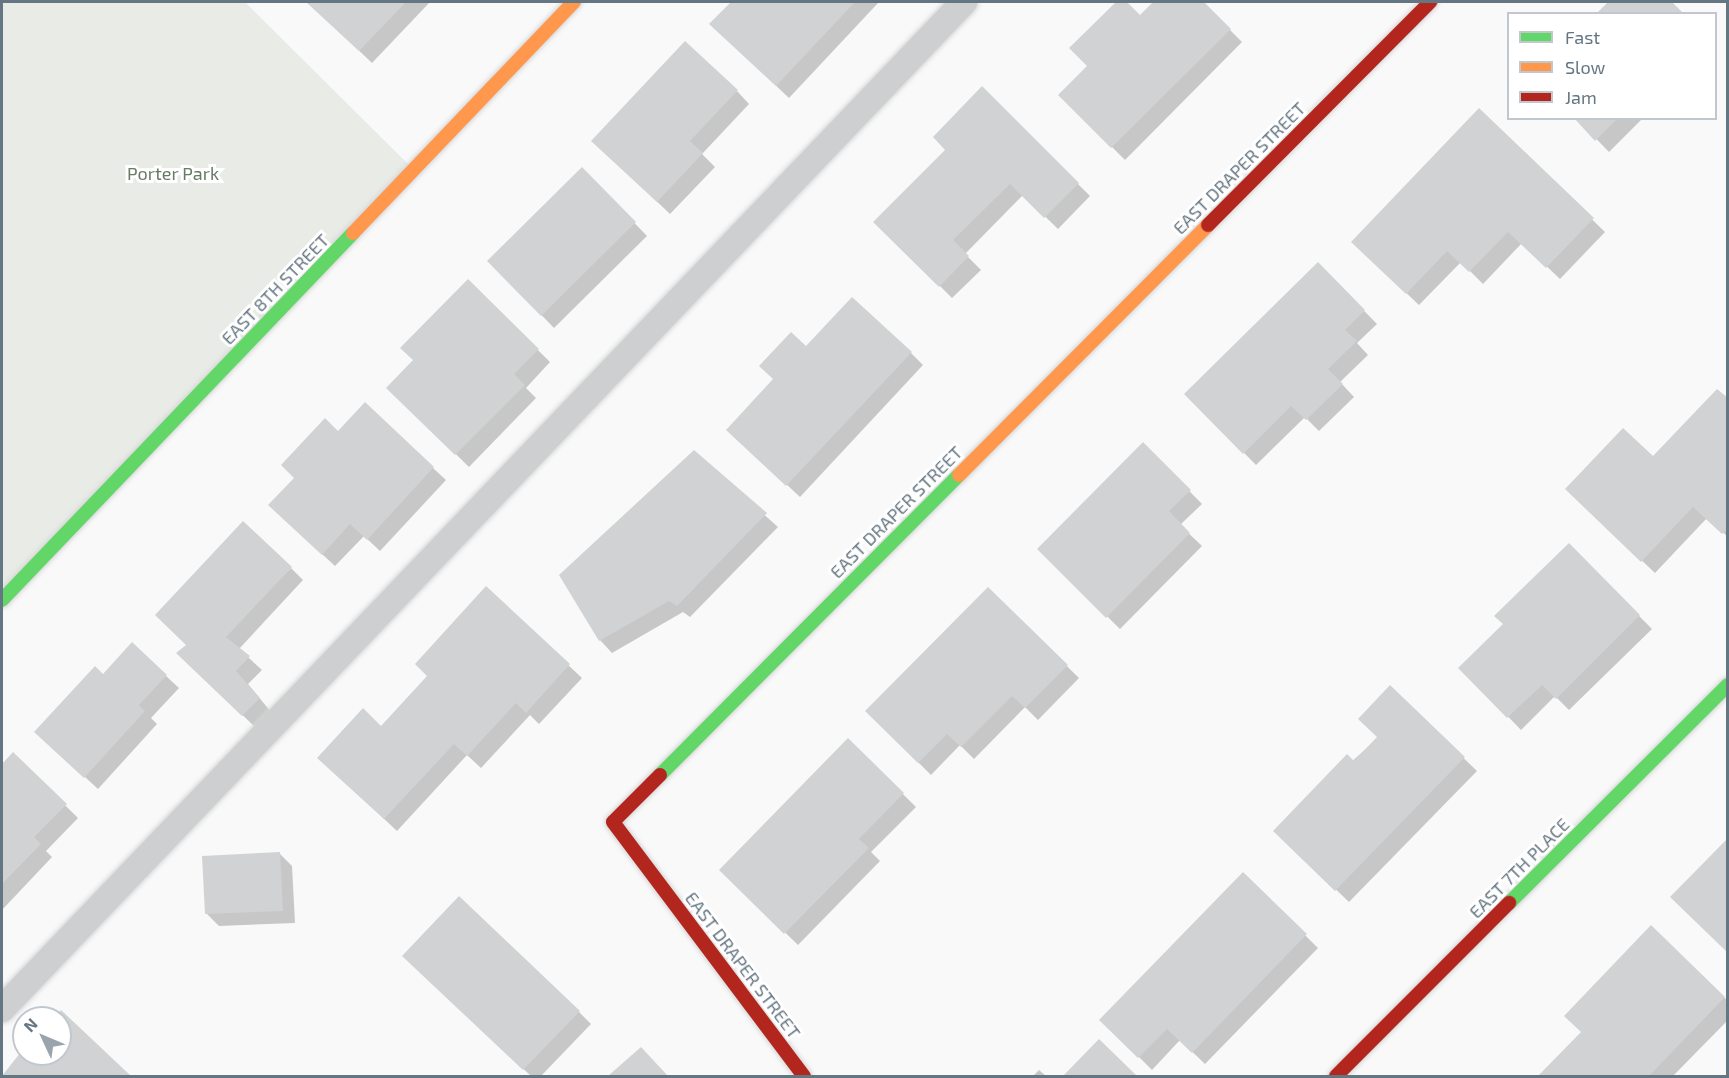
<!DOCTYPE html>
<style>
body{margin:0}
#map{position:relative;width:1729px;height:1078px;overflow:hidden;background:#f9f9f9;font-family:"Exo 2",sans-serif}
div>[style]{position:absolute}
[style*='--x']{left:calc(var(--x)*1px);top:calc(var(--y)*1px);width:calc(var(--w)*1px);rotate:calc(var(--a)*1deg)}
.green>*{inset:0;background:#e8ebe6}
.shadow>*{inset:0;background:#0003}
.building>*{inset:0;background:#d0d2d3}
.roads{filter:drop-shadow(0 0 2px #d5d6d7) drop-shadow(0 0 2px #d5d6d7)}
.lane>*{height:26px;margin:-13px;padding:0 13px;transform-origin:13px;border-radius:13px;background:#cecfd0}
.fast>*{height:14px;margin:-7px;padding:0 7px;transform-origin:7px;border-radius:7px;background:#63d668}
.slow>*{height:14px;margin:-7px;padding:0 7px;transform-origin:7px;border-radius:7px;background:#ff974d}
.jam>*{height:14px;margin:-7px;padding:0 7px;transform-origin:7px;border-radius:7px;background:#b3261e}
span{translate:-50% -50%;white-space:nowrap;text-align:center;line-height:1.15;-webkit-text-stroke:6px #fff;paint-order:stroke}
.street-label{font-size:18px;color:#657683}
.park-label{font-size:18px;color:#687a64}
.frame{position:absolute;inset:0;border:3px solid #657683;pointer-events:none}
.legend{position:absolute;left:1507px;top:12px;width:210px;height:108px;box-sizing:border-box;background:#fff;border:2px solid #c1c8cd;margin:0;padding:8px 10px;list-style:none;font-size:18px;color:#657683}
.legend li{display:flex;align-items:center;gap:12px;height:30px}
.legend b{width:30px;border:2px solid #c1c8cd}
.north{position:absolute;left:12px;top:1006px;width:60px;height:60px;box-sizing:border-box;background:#fff;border:2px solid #c1c8cd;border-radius:50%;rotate:314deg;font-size:16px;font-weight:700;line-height:24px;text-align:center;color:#657683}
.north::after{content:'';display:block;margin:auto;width:21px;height:27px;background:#99a4ac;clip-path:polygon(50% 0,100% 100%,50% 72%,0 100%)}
</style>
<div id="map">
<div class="green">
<i style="clip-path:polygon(2px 2px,245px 2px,414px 170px,2px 600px)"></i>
</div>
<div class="shadow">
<i style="clip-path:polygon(308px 2px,430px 2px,372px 63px)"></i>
<i style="clip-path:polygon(733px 2px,879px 2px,789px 98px,711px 24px)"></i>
<i style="clip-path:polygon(1118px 2px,1125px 2px,1140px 17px,1156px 2px,1202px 2px,1242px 42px,1125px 160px,1060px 95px,1089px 66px,1071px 48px)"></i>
<i style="clip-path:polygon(1610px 2px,1670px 2px,1681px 14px,1598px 14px)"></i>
<i style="clip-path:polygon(982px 88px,1090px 196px,1058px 229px,1023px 195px,965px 254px,981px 270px,952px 298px,876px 222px,948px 150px)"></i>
<i style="clip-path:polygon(737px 91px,749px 104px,702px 154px,715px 167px,670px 214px,606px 153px)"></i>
<i style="clip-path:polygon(1479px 110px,1605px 232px,1560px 279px,1522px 243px,1483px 284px,1461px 262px,1419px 305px,1365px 254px)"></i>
<i style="clip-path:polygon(1576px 118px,1643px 118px,1609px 152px)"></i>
<i style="clip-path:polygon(582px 169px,647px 236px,554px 328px,489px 261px)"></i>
<i style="clip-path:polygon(1318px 264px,1377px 324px,1357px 343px,1368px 355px,1340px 382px,1354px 397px,1319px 431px,1305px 417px,1256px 465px,1186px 394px)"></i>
<i style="clip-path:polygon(468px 281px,550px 362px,526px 388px,536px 398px,469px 467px,388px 388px,414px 360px)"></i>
<i style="clip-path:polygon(806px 348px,911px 353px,923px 365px,800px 497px,741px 442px)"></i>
<i style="clip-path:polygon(1728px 400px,1728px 537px,1707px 518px,1655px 573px,1579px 501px,1653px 459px)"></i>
<i style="clip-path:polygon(338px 433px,433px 468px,446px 480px,380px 551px,364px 536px,335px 566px,283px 518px)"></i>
<i style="clip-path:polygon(1143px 444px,1202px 504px,1180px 525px,1202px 546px,1120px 629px,1039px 549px)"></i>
<i style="clip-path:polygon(694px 452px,778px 527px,690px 617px,683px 612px,612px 653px,600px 640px)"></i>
<i style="clip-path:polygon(1569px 545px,1652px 629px,1569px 710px,1555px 696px,1521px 730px,1461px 668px,1505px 624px)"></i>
<i style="clip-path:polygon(291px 568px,303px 580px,239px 649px,262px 670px,248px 684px,271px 712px,255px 727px,191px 666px)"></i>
<i style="clip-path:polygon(486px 588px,582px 678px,539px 724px,530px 715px,481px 768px,467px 755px,397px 831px,332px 770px,381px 728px,429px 676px)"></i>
<i style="clip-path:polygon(988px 589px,1079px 678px,1038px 720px,1025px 707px,974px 759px,960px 745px,931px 775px,867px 711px)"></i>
<i style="clip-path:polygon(103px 676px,166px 676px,179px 688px,151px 718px,157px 724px,98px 789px,49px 744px)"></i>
<i style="clip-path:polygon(1390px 687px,1477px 771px,1349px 902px,1275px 831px,1379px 737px)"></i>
<i style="clip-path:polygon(848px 740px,916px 807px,871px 852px,880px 861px,798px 945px,721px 870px)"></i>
<i style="clip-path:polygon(13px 754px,78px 818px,46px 851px,52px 857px,2px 910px,2px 766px)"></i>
<i style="clip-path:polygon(280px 854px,292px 866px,295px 923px,219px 926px,207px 914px)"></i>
<i style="clip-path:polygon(1243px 874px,1318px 948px,1205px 1064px,1180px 1040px,1152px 1070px,1102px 1020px)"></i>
<i style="clip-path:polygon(1651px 927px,1728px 1001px,1728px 1020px,1673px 1076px,1540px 1076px,1583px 1032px)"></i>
<i style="clip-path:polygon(416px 968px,579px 1012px,591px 1024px,541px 1076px,531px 1076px)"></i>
<i style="clip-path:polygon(61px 1012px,129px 1076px,2px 1076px,24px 1051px,24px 1054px,60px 1054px,60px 1018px,55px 1018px)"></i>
<i style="clip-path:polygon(1099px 1042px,1135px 1076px,1065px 1076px)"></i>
<i style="clip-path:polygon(641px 1049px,667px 1076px,610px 1076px)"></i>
<i style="clip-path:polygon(1039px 1070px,1046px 1076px,1033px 1076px)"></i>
</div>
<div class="building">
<i style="clip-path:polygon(306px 2px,406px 2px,359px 51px)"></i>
<i style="clip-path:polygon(731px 2px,855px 2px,776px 86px,709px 24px)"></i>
<i style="clip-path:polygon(1116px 2px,1127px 2px,1140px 15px,1153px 2px,1204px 2px,1231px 29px,1111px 148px,1058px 95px,1087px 66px,1069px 48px)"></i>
<i style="clip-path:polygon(1608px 2px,1672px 2px,1682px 12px,1596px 14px)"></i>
<i style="clip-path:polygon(685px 41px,738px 90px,690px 141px,703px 153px,657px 202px,591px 141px)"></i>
<i style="clip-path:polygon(982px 86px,1079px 183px,1044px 218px,1010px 184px,953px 240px,969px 256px,939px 287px,873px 222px,945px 150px,933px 137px)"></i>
<i style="clip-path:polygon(1479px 108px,1594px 218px,1546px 268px,1508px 232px,1469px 272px,1447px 251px,1406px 294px,1351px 242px)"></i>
<i style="clip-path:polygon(1574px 118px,1618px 118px,1595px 141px)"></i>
<i style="clip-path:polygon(582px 167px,636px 222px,541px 316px,487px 261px)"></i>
<i style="clip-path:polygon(1318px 262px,1365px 310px,1345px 330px,1357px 341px,1328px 369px,1343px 384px,1306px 420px,1291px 406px,1243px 454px,1184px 394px)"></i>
<i style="clip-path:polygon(468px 279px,539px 349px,514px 374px,525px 385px,455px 455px,386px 388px,413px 360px,400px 348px)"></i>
<i style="clip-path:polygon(852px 297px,912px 352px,786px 486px,726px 430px,773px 379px,759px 366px,791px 332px,806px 346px)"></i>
<i style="clip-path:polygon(1717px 389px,1728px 398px,1728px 528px,1722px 534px,1693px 507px,1641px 562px,1565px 489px,1623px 428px,1653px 456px)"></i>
<i style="clip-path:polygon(365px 402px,434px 467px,367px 540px,350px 524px,322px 555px,268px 505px,294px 478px,281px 465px,325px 418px,338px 431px)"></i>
<i style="clip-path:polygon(1143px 442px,1191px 490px,1169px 511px,1190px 533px,1106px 618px,1037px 549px)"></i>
<i style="clip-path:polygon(694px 450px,767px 513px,677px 606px,669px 601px,599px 641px,559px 575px)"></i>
<i style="clip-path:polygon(243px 521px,292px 567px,226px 637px,250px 656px,236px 671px,260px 698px,242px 716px,176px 653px,186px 645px,155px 615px)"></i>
<i style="clip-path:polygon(1569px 543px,1640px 615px,1556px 699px,1542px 685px,1507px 718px,1458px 668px,1503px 624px,1494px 616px)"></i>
<i style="clip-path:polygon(486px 586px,570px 664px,526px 713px,516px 703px,467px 756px,454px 744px,384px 819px,317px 758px,363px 708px,381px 726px,427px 676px,415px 664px)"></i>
<i style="clip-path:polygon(988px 587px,1068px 665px,1025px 708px,1012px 696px,961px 747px,947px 734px,918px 763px,865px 711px)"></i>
<i style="clip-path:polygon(132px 642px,167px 675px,139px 705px,145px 711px,84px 778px,34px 732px,95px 666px,103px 674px)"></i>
<i style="clip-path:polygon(1390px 685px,1465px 757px,1335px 891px,1273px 831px,1347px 754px,1354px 761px,1377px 737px,1358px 719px)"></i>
<i style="clip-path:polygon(848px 738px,904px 793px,859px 839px,869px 848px,784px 934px,719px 870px)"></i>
<i style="clip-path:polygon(13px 752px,67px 804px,34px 837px,41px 844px,2px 884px,2px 764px)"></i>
<i style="clip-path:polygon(1728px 838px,1728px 953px,1670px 897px)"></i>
<i style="clip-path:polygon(280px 852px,283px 911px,205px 914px,202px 856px)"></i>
<i style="clip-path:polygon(1243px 872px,1307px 934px,1192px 1053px,1167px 1029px,1138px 1058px,1099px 1020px)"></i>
<i style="clip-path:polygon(459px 896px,580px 1011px,523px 1070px,402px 956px)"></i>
<i style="clip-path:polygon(1651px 925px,1725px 997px,1649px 1076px,1538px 1076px,1581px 1032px,1564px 1016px)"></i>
<i style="clip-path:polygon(61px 1010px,131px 1076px,2px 1076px,24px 1048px,24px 1054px,60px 1054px,60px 1018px,54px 1018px)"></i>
<i style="clip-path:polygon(1099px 1039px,1137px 1076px,1063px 1076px)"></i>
<i style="clip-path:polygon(641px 1047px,668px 1076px,608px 1076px)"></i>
</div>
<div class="roads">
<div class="lane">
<i style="--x:2;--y:1009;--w:1393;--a:-46.31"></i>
</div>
<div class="fast">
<i style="--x:2;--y:600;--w:508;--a:-46.28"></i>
<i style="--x:660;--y:775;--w:424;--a:-45.1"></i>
<i style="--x:1509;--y:903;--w:309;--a:-44.9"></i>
</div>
<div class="slow">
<i style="--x:353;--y:233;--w:320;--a:-46.3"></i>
<i style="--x:959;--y:475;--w:353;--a:-45.1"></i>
</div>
<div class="jam">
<i style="--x:1208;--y:225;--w:315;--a:-45.1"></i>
<i style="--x:660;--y:775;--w:66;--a:135"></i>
<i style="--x:613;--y:822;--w:318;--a:53.1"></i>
<i style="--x:1336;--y:1076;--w:245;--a:-45"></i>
</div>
</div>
<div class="street-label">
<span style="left:1239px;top:168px;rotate:-45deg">EAST DRAPER STREET</span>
<span style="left:275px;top:289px;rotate:-46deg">EAST 8TH STREET</span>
<span style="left:896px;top:512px;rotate:-45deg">EAST DRAPER STREET</span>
<span style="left:1519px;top:868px;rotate:-45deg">EAST 7TH PLACE</span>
<span style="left:743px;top:965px;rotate:53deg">EAST DRAPER STREET</span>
</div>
<div class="park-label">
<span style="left:173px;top:173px">Porter Park</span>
</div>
<div class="frame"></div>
<ul class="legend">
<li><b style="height:8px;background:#63d668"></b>Fast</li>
<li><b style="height:8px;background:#ff974d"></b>Slow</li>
<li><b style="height:8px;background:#b3261e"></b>Jam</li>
</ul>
<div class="north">N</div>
</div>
